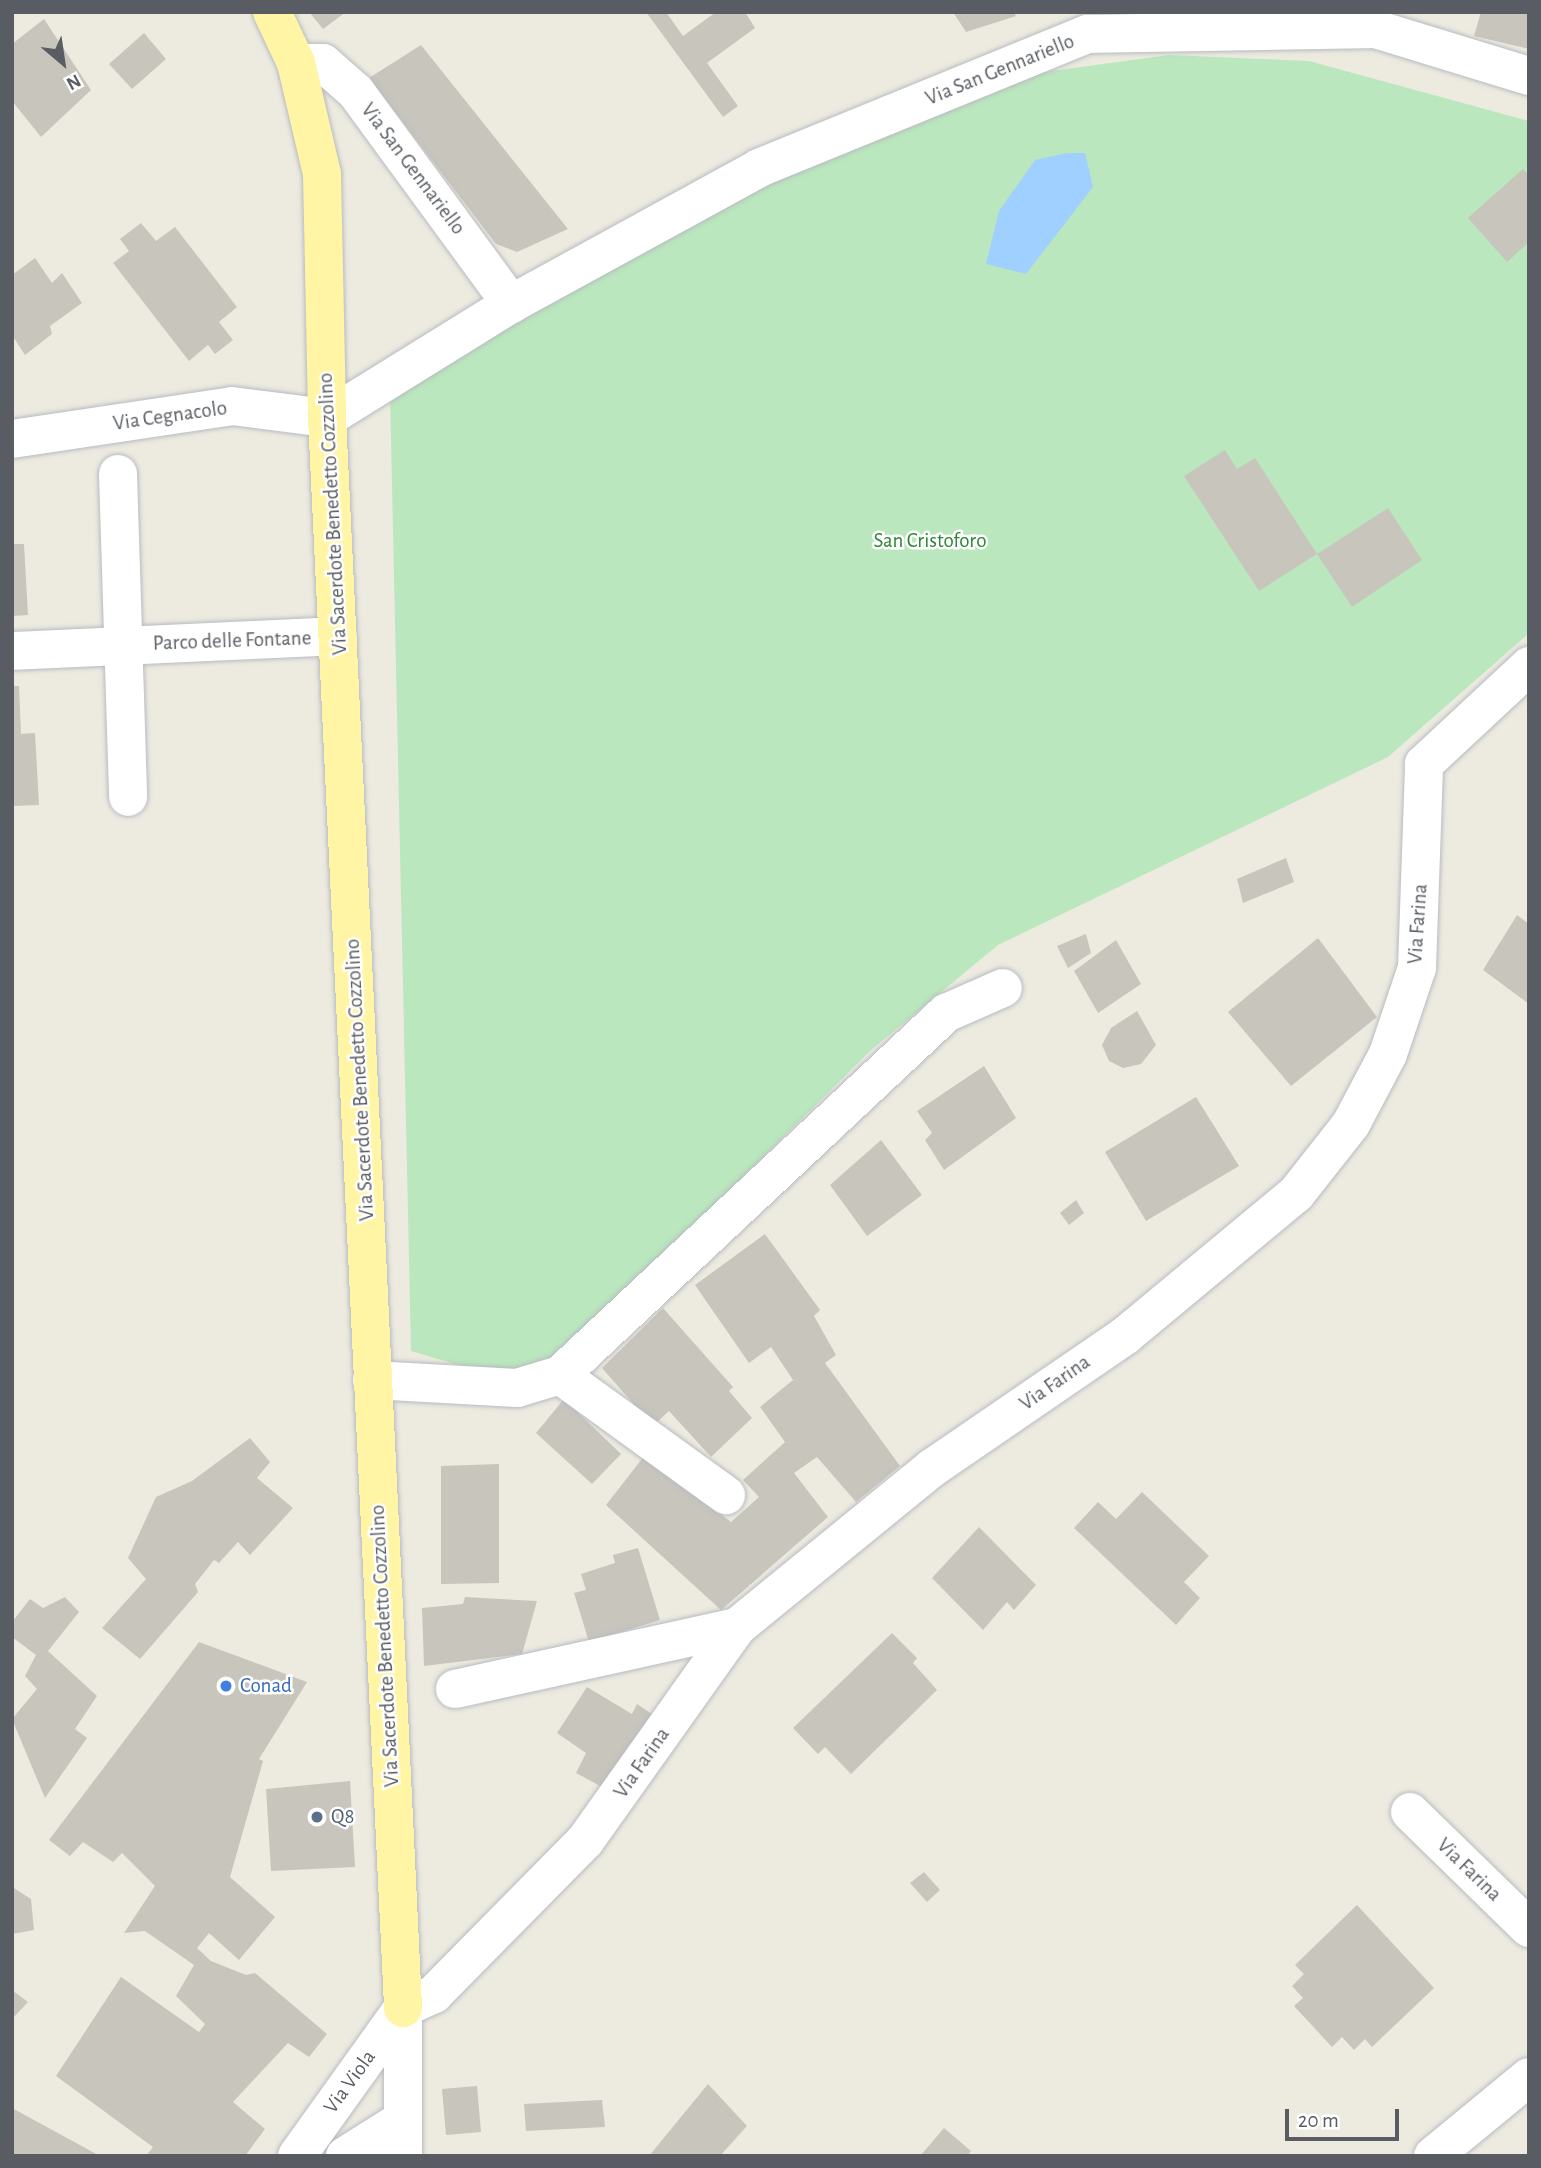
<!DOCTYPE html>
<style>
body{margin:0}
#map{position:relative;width:1541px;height:2168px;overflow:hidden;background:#edebe0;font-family:"Alegreya Sans",sans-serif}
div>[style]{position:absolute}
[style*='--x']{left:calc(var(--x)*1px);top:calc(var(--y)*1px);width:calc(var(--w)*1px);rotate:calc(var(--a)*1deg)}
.green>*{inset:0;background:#bae7bd}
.water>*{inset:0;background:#9fd0ff}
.building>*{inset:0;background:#c8c5bd}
.roads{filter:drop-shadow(0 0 2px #b8bbc1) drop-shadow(0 0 2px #b8bbc1)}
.minor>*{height:38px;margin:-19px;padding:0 19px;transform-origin:19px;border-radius:19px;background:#fff}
.major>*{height:38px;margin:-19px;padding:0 19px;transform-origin:19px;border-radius:19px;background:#fff5a4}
.dots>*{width:19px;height:19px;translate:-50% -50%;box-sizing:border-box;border:4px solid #fff;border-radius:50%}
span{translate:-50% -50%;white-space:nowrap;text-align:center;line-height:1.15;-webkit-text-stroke:5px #fff;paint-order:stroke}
.street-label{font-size:21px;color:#595d63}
.park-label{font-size:21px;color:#2e8537}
.shop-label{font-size:21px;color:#366cbe}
.left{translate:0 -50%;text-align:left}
.service-label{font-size:21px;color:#4e5e75}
.frame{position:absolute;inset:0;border:14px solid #595d63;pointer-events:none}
.north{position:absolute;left:28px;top:28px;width:70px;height:70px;-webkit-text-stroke:5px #fff;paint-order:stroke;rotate:151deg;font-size:19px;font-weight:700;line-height:28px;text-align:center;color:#595d63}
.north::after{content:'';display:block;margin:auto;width:24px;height:32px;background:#595d63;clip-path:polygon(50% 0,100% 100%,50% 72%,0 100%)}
.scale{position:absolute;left:1285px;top:2109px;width:114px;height:32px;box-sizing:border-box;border:4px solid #595d63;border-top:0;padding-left:9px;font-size:21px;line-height:24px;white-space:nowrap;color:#595d63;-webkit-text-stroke:5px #fff;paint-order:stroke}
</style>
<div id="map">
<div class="green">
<i style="clip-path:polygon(1169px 55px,1309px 61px,1529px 121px,1529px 633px,1388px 757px,998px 945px,871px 1050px,559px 1359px,495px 1376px,411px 1351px,390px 395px,760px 185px,1044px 72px)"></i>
</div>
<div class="water">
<i style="clip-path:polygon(1067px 153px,1085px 153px,1093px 187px,1026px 274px,986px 264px,999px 211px,1035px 160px)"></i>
</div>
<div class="building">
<i style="clip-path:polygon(309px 12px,346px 12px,323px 29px)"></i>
<i style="clip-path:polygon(646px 12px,666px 12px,683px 36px,716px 12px,745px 12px,755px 28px,707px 63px,738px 106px,723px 117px)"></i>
<i style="clip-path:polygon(953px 12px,1013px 12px,1016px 16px,966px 32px)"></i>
<i style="clip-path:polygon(1481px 12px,1529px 12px,1529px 49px,1474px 36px)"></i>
<i style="clip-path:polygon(44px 19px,91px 90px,41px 137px,12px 101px,12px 44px)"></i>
<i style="clip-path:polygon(144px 33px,166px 59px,132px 89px,109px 64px)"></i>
<i style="clip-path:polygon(421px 45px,568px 229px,517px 252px,496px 244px,369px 78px)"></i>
<i style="clip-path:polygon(1523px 169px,1529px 175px,1529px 242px,1507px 262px,1468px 218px)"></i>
<i style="clip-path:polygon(141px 223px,156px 241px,175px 227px,237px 307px,219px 322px,233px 340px,215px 354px,208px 345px,189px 361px,113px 263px,129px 251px,120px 239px)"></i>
<i style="clip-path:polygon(35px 258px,52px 283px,62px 273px,82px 303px,50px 326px,52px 334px,25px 355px,12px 335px,12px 275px)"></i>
<i style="clip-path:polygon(1225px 450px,1237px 469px,1255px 458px,1317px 554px,1259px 591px,1184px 476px)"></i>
<i style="clip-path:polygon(1388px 508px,1422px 560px,1352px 607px,1317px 554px)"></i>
<i style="clip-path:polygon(12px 544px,24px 544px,28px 615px,12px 616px)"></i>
<i style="clip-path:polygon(12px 686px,19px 686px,21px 734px,35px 733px,39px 805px,12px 806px)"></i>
<i style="clip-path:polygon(1286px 858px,1294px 882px,1243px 903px,1237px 879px)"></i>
<i style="clip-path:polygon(1517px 915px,1529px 924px,1529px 1004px,1483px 970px)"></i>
<i style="clip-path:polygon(1086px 934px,1091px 953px,1068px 968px,1057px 946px)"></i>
<i style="clip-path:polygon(1318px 938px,1377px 1017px,1291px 1086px,1228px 1012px)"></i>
<i style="clip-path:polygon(1116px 940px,1141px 984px,1098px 1013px,1074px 971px)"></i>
<i style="clip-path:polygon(1137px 1011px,1156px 1045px,1141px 1064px,1123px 1068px,1109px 1061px,1102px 1045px,1111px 1028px)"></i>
<i style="clip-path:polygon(984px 1066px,1016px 1118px,944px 1170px,925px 1140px,932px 1133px,917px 1111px)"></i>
<i style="clip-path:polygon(1196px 1097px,1239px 1166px,1146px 1221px,1105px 1152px)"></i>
<i style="clip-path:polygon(881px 1140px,922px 1195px,867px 1236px,830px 1185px)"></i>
<i style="clip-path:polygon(1076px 1200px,1084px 1213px,1069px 1225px,1060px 1213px)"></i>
<i style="clip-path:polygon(765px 1234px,820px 1310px,814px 1316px,836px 1355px,825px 1363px,900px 1466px,856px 1502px,817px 1457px,794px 1473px,828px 1517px,721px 1610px,606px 1505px,645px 1455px,731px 1522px,759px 1497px,743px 1480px,785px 1442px,760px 1407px,793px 1380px,771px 1347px,749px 1363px,695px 1285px)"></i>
<i style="clip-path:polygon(663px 1308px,733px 1387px,729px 1391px,752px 1418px,711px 1457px,669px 1411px,653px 1426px,602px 1368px)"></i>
<i style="clip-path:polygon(564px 1399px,621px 1454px,592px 1484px,536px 1433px)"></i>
<i style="clip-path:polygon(250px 1438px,270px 1462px,257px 1478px,293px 1508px,250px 1555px,238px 1542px,219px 1563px,214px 1560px,195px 1584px,198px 1592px,140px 1659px,102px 1628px,146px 1579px,128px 1558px,156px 1497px,192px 1481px)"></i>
<i style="clip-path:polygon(499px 1464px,499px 1583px,441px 1584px,441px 1466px)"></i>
<i style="clip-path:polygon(1142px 1492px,1209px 1556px,1184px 1582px,1200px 1598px,1176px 1625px,1074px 1528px,1098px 1502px,1116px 1519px)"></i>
<i style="clip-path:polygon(979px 1527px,1036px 1585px,1014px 1610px,1007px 1602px,983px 1630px,932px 1578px)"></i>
<i style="clip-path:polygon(638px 1548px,660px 1620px,589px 1642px,574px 1593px,586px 1590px,581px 1574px,615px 1563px,613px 1555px)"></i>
<i style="clip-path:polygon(65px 1597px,79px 1612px,48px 1651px,97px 1696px,75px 1729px,87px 1738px,45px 1798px,12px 1719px,37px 1689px,25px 1676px,36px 1655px,12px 1637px,12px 1622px,30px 1599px,43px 1608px)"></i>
<i style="clip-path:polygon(465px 1597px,537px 1601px,522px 1654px,424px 1666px,422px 1608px,463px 1604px)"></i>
<i style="clip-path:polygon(892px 1633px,917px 1658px,913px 1663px,937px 1690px,851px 1774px,825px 1747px,818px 1754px,793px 1728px)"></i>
<i style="clip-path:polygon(199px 1642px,307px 1682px,259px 1759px,263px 1761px,230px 1877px,275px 1917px,239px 1960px,209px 1933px,197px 1948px,211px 1961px,246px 1975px,255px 1973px,327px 2034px,309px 2057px,288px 2043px,233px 2102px,265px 2129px,245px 2156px,146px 2156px,153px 2147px,56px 2076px,121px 1977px,199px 2032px,205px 2024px,176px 1996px,194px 1965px,145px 1931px,124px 1933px,155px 1886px,122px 1853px,113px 1862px,83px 1842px,70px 1856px,49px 1840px)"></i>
<i style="clip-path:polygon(587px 1687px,632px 1714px,637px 1704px,652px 1714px,604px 1788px,576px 1773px,586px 1753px,557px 1733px)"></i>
<i style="clip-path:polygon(350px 1781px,355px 1867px,271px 1871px,266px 1789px)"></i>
<i style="clip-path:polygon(924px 1872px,940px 1890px,927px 1902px,910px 1883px)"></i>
<i style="clip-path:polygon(12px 1887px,31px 1899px,34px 1930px,12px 1934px)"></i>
<i style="clip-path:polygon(1357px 1905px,1434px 1988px,1372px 2047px,1365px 2039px,1354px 2050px,1342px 2037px,1332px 2047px,1294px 2006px,1303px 1998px,1292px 1986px,1304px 1974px,1295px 1965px)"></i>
<i style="clip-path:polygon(12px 1990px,28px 2002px,12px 2019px)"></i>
<i style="clip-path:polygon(708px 2084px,747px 2126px,720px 2156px,649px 2156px)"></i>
<i style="clip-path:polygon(477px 2086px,481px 2132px,446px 2135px,442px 2089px)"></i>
<i style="clip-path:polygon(602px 2100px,605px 2127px,526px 2131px,524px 2104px)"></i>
<i style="clip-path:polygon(12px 2108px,100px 2156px,12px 2156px)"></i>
<i style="clip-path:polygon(944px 2128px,971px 2151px,967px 2156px,920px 2156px)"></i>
</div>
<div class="roads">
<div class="minor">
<i style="--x:296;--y:63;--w:27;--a:0"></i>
<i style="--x:323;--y:63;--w:44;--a:41.3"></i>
<i style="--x:356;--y:92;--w:263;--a:53.8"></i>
<i style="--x:12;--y:439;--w:222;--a:-8.5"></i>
<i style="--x:232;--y:406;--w:96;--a:7.2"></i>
<i style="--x:327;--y:418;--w:216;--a:-31.8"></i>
<i style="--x:511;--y:304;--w:283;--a:-28.7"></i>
<i style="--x:759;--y:168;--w:355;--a:-22.2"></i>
<i style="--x:1088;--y:34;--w:287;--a:-1"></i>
<i style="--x:1375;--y:29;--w:161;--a:17"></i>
<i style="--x:118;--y:474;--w:323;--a:88.2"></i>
<i style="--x:12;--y:651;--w:326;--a:-2.6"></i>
<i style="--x:560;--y:1375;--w:205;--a:35.9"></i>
<i style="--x:372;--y:1380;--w:145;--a:3.2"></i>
<i style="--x:517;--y:1388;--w:45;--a:-16.8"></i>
<i style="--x:560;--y:1375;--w:529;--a:-43.16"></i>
<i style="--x:946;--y:1013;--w:62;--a:-23.7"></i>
<i style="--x:455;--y:1689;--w:289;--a:-12.4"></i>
<i style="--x:1410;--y:1812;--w:166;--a:44.3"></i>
<i style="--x:403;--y:2008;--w:148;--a:90"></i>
<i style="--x:297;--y:2156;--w:182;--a:-54.4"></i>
<i style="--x:403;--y:2008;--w:34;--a:-24"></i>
<i style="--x:434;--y:1994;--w:215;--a:-45.4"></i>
<i style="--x:585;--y:1841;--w:262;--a:-54.6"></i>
<i style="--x:737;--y:1627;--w:252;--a:-39.2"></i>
<i style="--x:932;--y:1468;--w:235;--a:-34.4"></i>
<i style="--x:1126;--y:1335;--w:221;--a:-39.7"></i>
<i style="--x:1296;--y:1194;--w:89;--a:-51.8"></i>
<i style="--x:1351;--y:1124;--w:79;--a:-62.1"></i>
<i style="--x:1388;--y:1054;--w:91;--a:-71.4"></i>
<i style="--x:1417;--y:968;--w:204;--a:-88"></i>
<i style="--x:1424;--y:764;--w:144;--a:-43"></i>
<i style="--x:345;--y:2156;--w:67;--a:-32.3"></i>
<i style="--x:1433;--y:2156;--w:124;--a:-39.5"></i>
</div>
<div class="major">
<i style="--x:272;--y:12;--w:56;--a:64.8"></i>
<i style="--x:296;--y:63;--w:114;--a:76.8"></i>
<i style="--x:322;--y:174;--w:244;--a:88.8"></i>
<i style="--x:327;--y:418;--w:1592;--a:87.26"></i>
</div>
</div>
<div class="dots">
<i style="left:226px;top:1686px;background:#3f7fe0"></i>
<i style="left:317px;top:1817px;background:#5c6f8a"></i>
</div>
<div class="street-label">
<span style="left:1000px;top:70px;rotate:-22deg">Via San Gennariello</span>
<span style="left:413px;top:169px;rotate:53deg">Via San Gennariello</span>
<span style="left:170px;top:416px;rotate:-8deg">Via Cegnacolo</span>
<span style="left:333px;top:514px;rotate:-93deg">Via Sacerdote Benedetto Cozzolino</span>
<span style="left:232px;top:641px;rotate:-2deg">Parco delle Fontane</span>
<span style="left:1418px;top:924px;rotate:-86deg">Via Farina</span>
<span style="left:360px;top:1080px;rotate:-93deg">Via Sacerdote Benedetto Cozzolino</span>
<span style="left:1055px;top:1383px;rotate:-35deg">Via Farina</span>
<span style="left:385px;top:1646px;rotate:-93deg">Via Sacerdote Benedetto Cozzolino</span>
<span style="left:642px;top:1763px;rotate:-55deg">Via Farina</span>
<span style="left:1469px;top:1870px;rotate:44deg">Via Farina</span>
<span style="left:350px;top:2082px;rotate:-54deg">Via Viola</span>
</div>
<div class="park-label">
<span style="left:930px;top:541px">San Cristoforo</span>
</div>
<div class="shop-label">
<span class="left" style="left:240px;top:1686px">Conad</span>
</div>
<div class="service-label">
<span class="left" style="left:331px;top:1817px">Q8</span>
</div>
<div class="frame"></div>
<div class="north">N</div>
<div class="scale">20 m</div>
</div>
